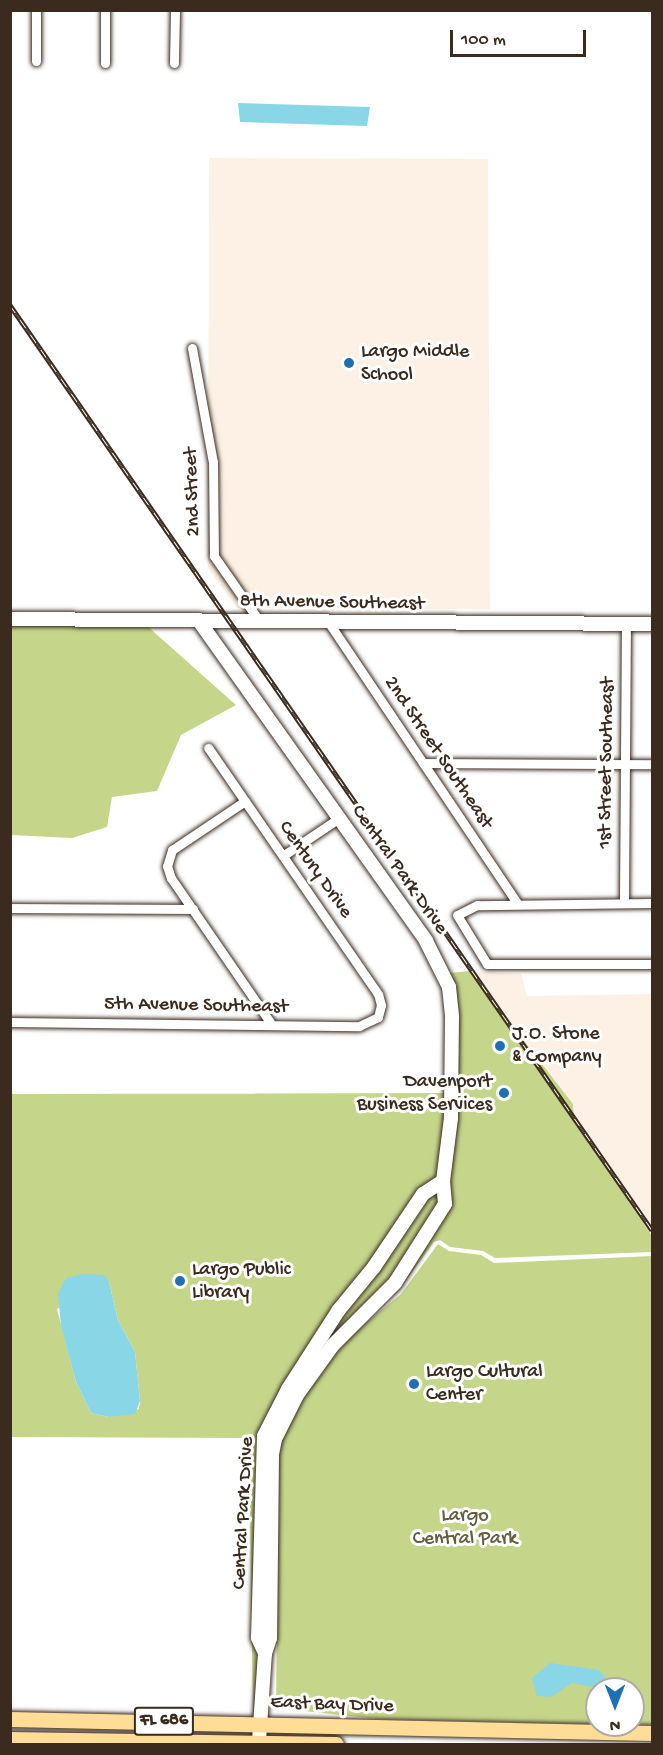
<!DOCTYPE html>
<style>
body{margin:0}
#map{position:relative;width:663px;height:1755px;overflow:hidden;background:#fff;font-family:"Gochi Hand",sans-serif}
div>[style]{position:absolute}
[style*='--x']{left:calc(var(--x)*1px);top:calc(var(--y)*1px);width:calc(var(--w)*1px);rotate:calc(var(--a)*1deg)}
.built>*{inset:0;background:#fcf1e4}
.green>*{inset:0;background:#c5d68b}
.water>*{inset:0;background:#88d6e6}
.roads{filter:drop-shadow(0 0 2px #3b2a1e) drop-shadow(0 0 2px #3b2a1e)}
.street>*{height:9px;margin:-4.5px;padding:0 4.5px;transform-origin:4.5px;border-radius:4.5px;background:#fff}
.secondary>*{height:14px;margin:-7px;padding:0 7px;transform-origin:7px;border-radius:7px;background:#fff}
.primary>*{height:15px;margin:-7.5px;padding:0 7.5px;transform-origin:7.5px;border-radius:7.5px;background:#ffdd96}
.rail>*{height:5px;margin-top:-2.5px;transform-origin:0;background:repeating-linear-gradient(90deg,#fff 0 9px,#3b2a1e 0 18px);box-sizing:border-box;border-block:2px solid #3b2a1e}
.dots>*{width:16px;height:16px;translate:-50% -50%;box-sizing:border-box;border:3px solid #fff;border-radius:50%}
span{translate:-50% -50%;white-space:nowrap;text-align:center;line-height:1.15;-webkit-text-stroke:6px #fff;paint-order:stroke}
.shield-label span{padding:2px 4px;background:#fff;border:2px solid;border-radius:4px;-webkit-text-stroke-width:0}
.shield-label{font-size:18px;color:#3b2a1e;font-weight:700}
.poi-label{font-size:20px;color:#3b2a1e}
.left{translate:0 -50%;text-align:left}
.right{translate:-100% -50%;text-align:right}
.street-label{font-size:20px;color:#3b2a1e}
.park-label{font-size:20px;color:#645e3f}
.frame{position:absolute;inset:0;border:12px solid #3b2a1e;pointer-events:none}
.north{position:absolute;left:585px;top:1677px;width:60px;height:60px;box-sizing:border-box;background:#fff;border:2px solid #b1aaa5;border-radius:50%;rotate:180deg;font-size:16px;font-weight:700;line-height:24px;text-align:center;color:#3b2a1e}
.north::after{content:'';display:block;margin:auto;width:21px;height:27px;background:#1f6fb2;clip-path:polygon(50% 0,100% 100%,50% 72%,0 100%)}
.scale{position:absolute;left:450px;top:30px;width:136px;height:27px;box-sizing:border-box;border:3px solid #3b2a1e;border-top:0;padding-left:8px;font-size:18px;line-height:21px;white-space:nowrap;color:#3b2a1e;-webkit-text-stroke:4px #fff;paint-order:stroke}
</style>
<div id="map">
<div class="built">
<i style="clip-path:polygon(209px 158px,488px 159px,490px 609px,237px 608px,208px 568px)"></i>
<i style="clip-path:polygon(470px 971px,521px 974px,527px 996px,652px 994px,652px 1236px,574px 1119px,573px 1104px)"></i>
</div>
<div class="green">
<i style="clip-path:polygon(11px 624px,146px 625px,236px 705px,181px 735px,157px 791px,112px 797px,107px 827px,72px 838px,11px 835px)"></i>
<i style="clip-path:polygon(470px 971px,573px 1104px,574px 1119px,652px 1236px,652px 1252px,495px 1258px,483px 1251px,450px 1247px,440px 1240px,434px 1242px,399px 1290px,384px 1302px,433px 1235px,448px 1180px,456px 1123px,449px 973px)"></i>
<i style="clip-path:polygon(evenodd,447px 1093px,439px 1176px,284px 1386px,257px 1718px,253px 1718px,249px 1438px,11px 1437px,10px 1094px,447px 1093px,109px 1282px,118px 1320px,135px 1352px,140px 1401px,139px 1409px,109px 1417px,91px 1413px,76px 1382px,57px 1309px,109px 1282px)"></i>
<i style="clip-path:polygon(439px 1189px,440px 1203px,391px 1279px,269px 1438px,342px 1314px,426px 1198px)"></i>
<i style="clip-path:polygon(438px 1244px,449px 1251px,481px 1255px,494px 1263px,652px 1256px,652px 1725px,633px 1724px,633px 1689px,597px 1689px,597px 1724px,378px 1719px,276px 1708px,279px 1450px,285px 1425px,320px 1369px,344px 1341px,401px 1294px)"></i>
</div>
<div class="water">
<i style="clip-path:polygon(238px 103px,370px 107px,367px 126px,240px 122px)"></i>
<i style="clip-path:polygon(83px 1274px,104px 1275px,109px 1282px,118px 1320px,135px 1352px,140px 1401px,135px 1414px,109px 1417px,91px 1413px,76px 1382px,61px 1326px,58px 1294px,66px 1278px)"></i>
<i style="clip-path:polygon(550px 1663px,599px 1670px,610px 1683px,599px 1688px,572px 1683px,551px 1697px,537px 1696px,532px 1678px)"></i>
</div>
<div class="roads">
<div class="street">
<i style="--x:36;--y:10;--w:51;--a:90"></i>
<i style="--x:105;--y:63;--w:53;--a:-90"></i>
<i style="--x:174;--y:63;--w:53;--a:-88.9"></i>
<i style="--x:192;--y:348;--w:116;--a:79.6"></i>
<i style="--x:213;--y:462;--w:94;--a:89.4"></i>
<i style="--x:214;--y:556;--w:80;--a:55.1"></i>
<i style="--x:329;--y:623;--w:337;--a:56.1"></i>
<i style="--x:423;--y:763;--w:229;--a:0.3"></i>
<i style="--x:245;--y:801;--w:88;--a:146.1"></i>
<i style="--x:172;--y:850;--w:17;--a:107"></i>
<i style="--x:167;--y:866;--w:13;--a:72"></i>
<i style="--x:171;--y:878;--w:178;--a:55.5"></i>
<i style="--x:284;--y:855;--w:66;--a:-33.9"></i>
<i style="--x:624;--y:903;--w:280;--a:-89.6"></i>
<i style="--x:652;--y:903;--w:175;--a:179.3"></i>
<i style="--x:477;--y:905;--w:22;--a:153"></i>
<i style="--x:457;--y:915;--w:57;--a:58.5"></i>
<i style="--x:487;--y:964;--w:165;--a:0"></i>
<i style="--x:10;--y:908;--w:183;--a:0.3"></i>
<i style="--x:10;--y:1022;--w:349;--a:0.7"></i>
<i style="--x:359;--y:1026;--w:21;--a:-25"></i>
<i style="--x:378;--y:1017;--w:12;--a:-76"></i>
<i style="--x:381;--y:1005;--w:11;--a:-105"></i>
<i style="--x:378;--y:994;--w:299;--a:-124.6"></i>
</div>
<div class="secondary">
<i style="--x:10;--y:619;--w:642;--a:0.45"></i>
<i style="--x:199;--y:621;--w:392;--a:54.6"></i>
<i style="--x:426;--y:941;--w:51;--a:63.4"></i>
<i style="--x:449;--y:987;--w:30;--a:84"></i>
<i style="--x:452;--y:1017;--w:101;--a:90.6"></i>
<i style="--x:451;--y:1118;--w:64;--a:97.2"></i>
<i style="--x:443;--y:1181;--w:23;--a:85"></i>
<i style="--x:445;--y:1204;--w:93;--a:122.3"></i>
<i style="--x:395;--y:1283;--w:88;--a:135"></i>
<i style="--x:333;--y:1345;--w:62;--a:125.8"></i>
<i style="--x:297;--y:1395;--w:49;--a:116.6"></i>
<i style="--x:275;--y:1439;--w:15;--a:101"></i>
<i style="--x:272;--y:1454;--w:184;--a:90.6"></i>
<i style="--x:270;--y:1638;--w:16;--a:108"></i>
<i style="--x:265;--y:1653;--w:89;--a:93.9"></i>
<i style="--x:265;--y:1653;--w:17;--a:-115"></i>
<i style="--x:258;--y:1638;--w:202;--a:-88.3"></i>
<i style="--x:264;--y:1436;--w:53;--a:-62.9"></i>
<i style="--x:288;--y:1389;--w:93;--a:-57.3"></i>
<i style="--x:338;--y:1311;--w:57;--a:-50.7"></i>
<i style="--x:374;--y:1267;--w:88;--a:-56.1"></i>
<i style="--x:423;--y:1194;--w:24;--a:-33"></i>
</div>
<div class="primary">
<i style="--x:10;--y:1719;--w:642;--a:1.25"></i>
<i style="--x:10;--y:1739;--w:326;--a:0.9"></i>
</div>
</div>
<div class="rail">
<i style="--x:10;--y:305;--w:1126;--a:55.24"></i>
</div>
<div class="dots">
<i style="left:349px;top:363px;background:#1f6fb2"></i>
<i style="left:500px;top:1046px;background:#1f6fb2"></i>
<i style="left:504px;top:1093px;background:#1f6fb2"></i>
<i style="left:180px;top:1281px;background:#1f6fb2"></i>
<i style="left:414px;top:1384px;background:#1f6fb2"></i>
</div>
<div class="shield-label">
<span style="left:164px;top:1721px">FL 686</span>
</div>
<div class="poi-label">
<span class="left" style="left:361px;top:364px">Largo Middle<br>School</span>
<span class="left" style="left:512px;top:1046px">J.O. Stone<br>&amp; Company</span>
<span class="right" style="left:492px;top:1094px">Davenport<br>Business Services</span>
<span class="left" style="left:192px;top:1282px">Largo Public<br>Library</span>
<span class="left" style="left:426px;top:1384px">Largo Cultural<br>Center</span>
</div>
<div class="street-label">
<span style="left:193px;top:492px;rotate:-92deg">2nd Street</span>
<span style="left:332px;top:603px;rotate:1deg">8th Avenue Southeast</span>
<span style="left:438px;top:753px;rotate:56deg">2nd Street Southeast</span>
<span style="left:607px;top:763px;rotate:-89deg">1st Street Southeast</span>
<span style="left:315px;top:870px;rotate:55deg">Century Drive</span>
<span style="left:399px;top:870px;rotate:55deg">Central Park Drive</span>
<span style="left:196px;top:1006px;rotate:1deg">5th Avenue Southeast</span>
<span style="left:244px;top:1513px;rotate:-87deg">Central Park Drive</span>
<span style="left:332px;top:1705px;rotate:2deg">East Bay Drive</span>
</div>
<div class="park-label">
<span style="left:465px;top:1528px">Largo<br>Central Park</span>
</div>
<div class="frame"></div>
<div class="north">N</div>
<div class="scale">100 m</div>
</div>
